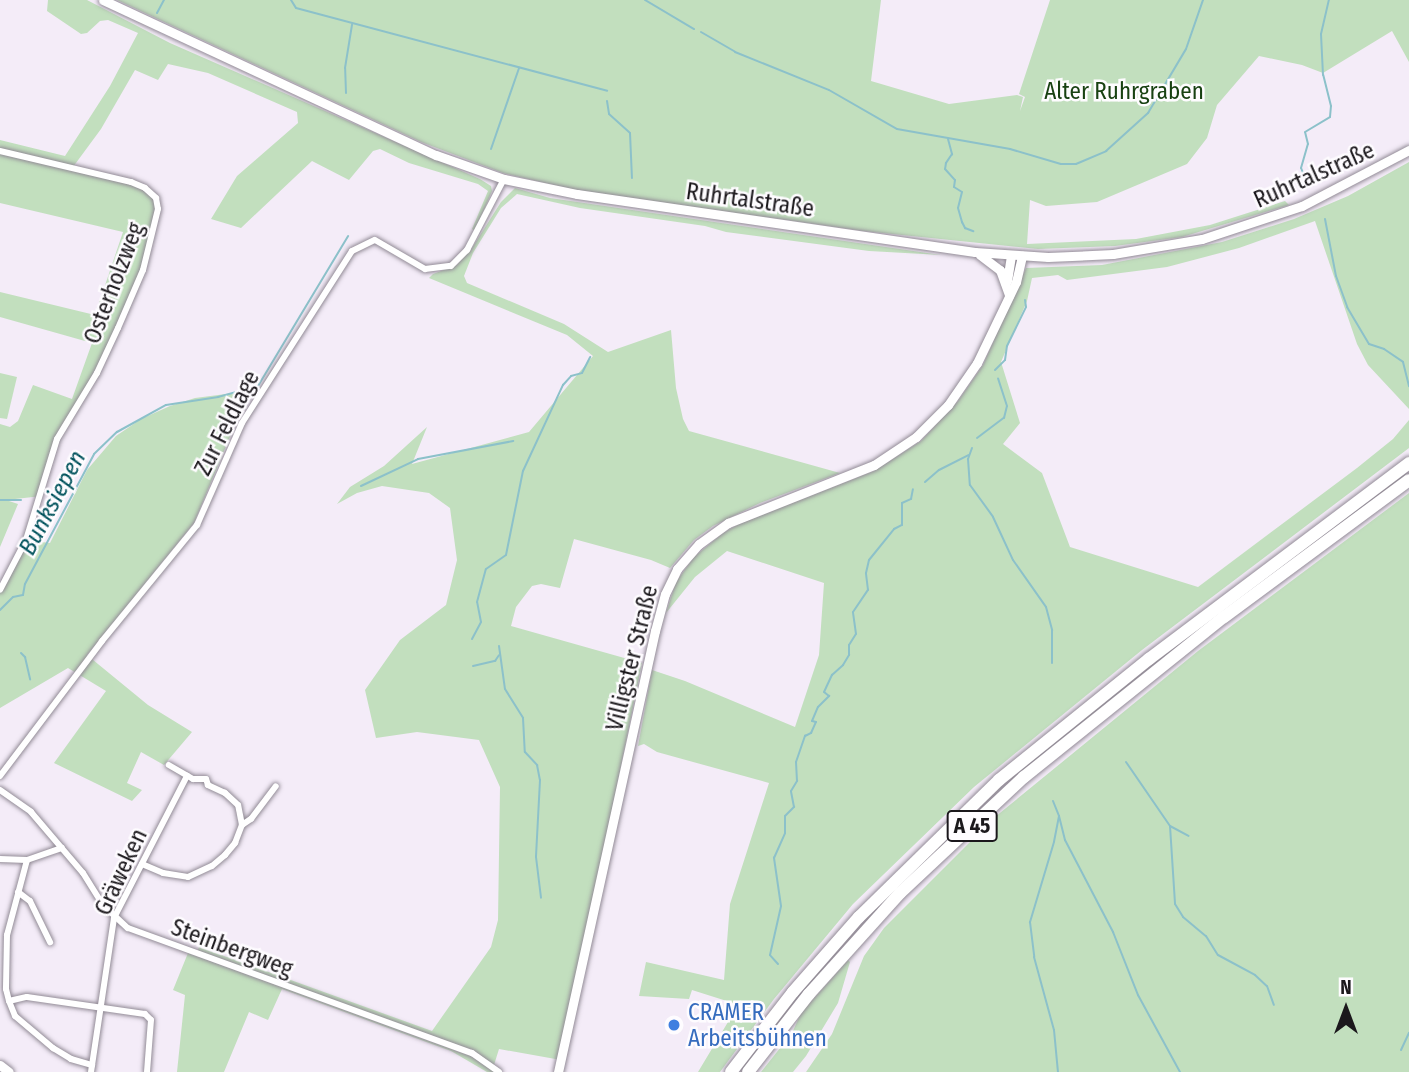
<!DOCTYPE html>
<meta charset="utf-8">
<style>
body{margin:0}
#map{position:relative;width:1409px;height:1072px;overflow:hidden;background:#f4ecf8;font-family:"Fira Sans Condensed",sans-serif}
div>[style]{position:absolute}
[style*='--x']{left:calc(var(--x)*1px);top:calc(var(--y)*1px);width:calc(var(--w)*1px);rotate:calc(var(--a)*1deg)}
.green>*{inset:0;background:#c2dfbe}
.stream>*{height:2px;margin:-1px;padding:0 1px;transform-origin:1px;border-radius:1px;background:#8cc1ca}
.roads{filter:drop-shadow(0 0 2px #928b96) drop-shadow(0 0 2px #928b96)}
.street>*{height:6px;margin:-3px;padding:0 3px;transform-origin:3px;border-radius:3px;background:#fff}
.secondary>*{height:9px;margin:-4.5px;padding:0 4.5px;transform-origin:4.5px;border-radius:4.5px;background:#fff}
.highway>*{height:12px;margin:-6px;padding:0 6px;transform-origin:6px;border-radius:6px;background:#fff}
.dots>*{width:19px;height:19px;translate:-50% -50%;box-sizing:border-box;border:4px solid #fefcff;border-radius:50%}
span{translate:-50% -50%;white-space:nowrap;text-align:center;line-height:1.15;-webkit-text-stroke:5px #fefcff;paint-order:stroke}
.shield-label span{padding:2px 5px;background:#fefcff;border:2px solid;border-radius:5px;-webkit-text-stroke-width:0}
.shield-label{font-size:21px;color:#1b181c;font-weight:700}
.park-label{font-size:23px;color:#184112}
.street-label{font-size:23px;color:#1b181c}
.shop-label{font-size:23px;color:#366cbe}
.left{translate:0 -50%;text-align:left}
.water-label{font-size:24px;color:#00525c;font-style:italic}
.north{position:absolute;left:1311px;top:974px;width:70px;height:70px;-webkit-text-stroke:5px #fefcff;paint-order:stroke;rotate:0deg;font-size:19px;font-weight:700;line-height:28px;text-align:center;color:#1b181c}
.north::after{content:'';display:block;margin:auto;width:24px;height:32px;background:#1b181c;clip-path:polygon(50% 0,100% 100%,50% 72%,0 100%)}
</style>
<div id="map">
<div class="green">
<i style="clip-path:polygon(48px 0,87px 0,170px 43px,480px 179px,491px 186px,492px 191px,475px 231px,472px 229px,488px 191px,478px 184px,409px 163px,380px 149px,373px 151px,349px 180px,312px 161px,241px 228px,211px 219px,237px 176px,298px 123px,297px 112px,208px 73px,168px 64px,158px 80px,135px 70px,101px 129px,73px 167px,131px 182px,156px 198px,158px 209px,152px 241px,118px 328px,57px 439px,42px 496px,6px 500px,18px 504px,0 547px,0 424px,10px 427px,18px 421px,33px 385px,72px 399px,92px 343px,0 317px,0 292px,95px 315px,123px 232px,0 203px,0 140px,65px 156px,110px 86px,138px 33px,108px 20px,100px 21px,87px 33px,81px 34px,47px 11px)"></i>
<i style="clip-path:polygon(117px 0,881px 0,871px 81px,949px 104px,1017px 95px,1023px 97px,1020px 111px,1025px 97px,1019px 94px,1050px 0,1409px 0,1409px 62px,1392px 31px,1323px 73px,1302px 65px,1259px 56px,1217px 105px,1207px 138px,1187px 164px,1097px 202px,1046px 206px,1030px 200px,1027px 244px,1136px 239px,1210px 225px,1285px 201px,1289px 205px,1182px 237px,1115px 246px,1038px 249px,863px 231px,575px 190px,503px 173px,421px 142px)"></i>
<i style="clip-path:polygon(1409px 162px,1409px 409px,1368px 365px,1357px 344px,1315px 221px,1239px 248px,1167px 267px,1067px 280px,1058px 275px,1032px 278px,1027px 301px,1001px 362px,1020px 423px,1003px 444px,1042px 473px,1070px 547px,1198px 587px,1357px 468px,1393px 439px,1409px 420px,1409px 448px,1142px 650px,974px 787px,853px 904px,774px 999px,720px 1072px,698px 1072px,731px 1017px,733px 1003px,692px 990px,689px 999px,639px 996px,646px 962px,724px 980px,730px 904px,769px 783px,657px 752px,644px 744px,638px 746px,652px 670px,685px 681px,795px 727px,819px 655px,824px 583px,727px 551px,695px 577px,666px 613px,676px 582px,694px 557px,723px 533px,739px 524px,874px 471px,921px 441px,958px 401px,983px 365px,1026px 268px,1102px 265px,1222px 242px,1294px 219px,1348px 196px)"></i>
<i style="clip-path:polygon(515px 188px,550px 198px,941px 255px,869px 251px,726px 232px,705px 226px,580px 208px,517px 194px,501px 208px,473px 253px,464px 276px,467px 283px,564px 324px,608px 352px,671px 330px,676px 388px,683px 419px,689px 431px,840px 473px,760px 503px,713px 526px,694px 540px,670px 568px,651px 560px,574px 539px,560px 588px,541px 584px,532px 586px,516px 607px,511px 626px,642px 663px,561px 1060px,499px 1049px,494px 1065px,474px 1052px,197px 952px,199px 947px,432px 1031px,491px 947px,498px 920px,500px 787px,479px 740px,417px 732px,376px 738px,365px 690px,400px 640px,446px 605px,457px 560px,450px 508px,429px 493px,382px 486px,357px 493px,337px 504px,350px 487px,384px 466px,427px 427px,412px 464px,529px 432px,593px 356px,567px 335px,429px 278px,433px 274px,457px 265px,472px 248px,501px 202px)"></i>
<i style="clip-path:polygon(0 373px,17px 377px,7px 419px,0 418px)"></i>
<i style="clip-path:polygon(249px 391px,194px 523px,87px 655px,148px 705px,192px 732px,164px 765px,141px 752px,127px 783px,142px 790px,132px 801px,54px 763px,106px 691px,68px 668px,0 708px,0 590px,26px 540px,50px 543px,87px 470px,116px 436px,141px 419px,170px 406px,195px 398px)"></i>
<i style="clip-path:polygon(1409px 493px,1409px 1072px,806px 1072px,832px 1034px,864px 956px,884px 928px,995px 817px,1198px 651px)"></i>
<i style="clip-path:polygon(188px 953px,473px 1057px,495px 1072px,487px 1072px,451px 1051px,282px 989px,268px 1020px,249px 1012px,224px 1072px,177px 1072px,185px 995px,173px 990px)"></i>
<i style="clip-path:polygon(848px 960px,850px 962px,838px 1003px,806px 1056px,793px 1072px,761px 1072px,792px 1033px,801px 1013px)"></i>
</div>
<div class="stream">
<i style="--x:291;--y:0;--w:9;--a:58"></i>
<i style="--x:296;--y:8;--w:322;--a:14.9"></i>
<i style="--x:645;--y:0;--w:57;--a:30.6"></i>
<i style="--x:157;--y:13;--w:15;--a:-62"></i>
<i style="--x:701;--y:32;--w:39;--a:30"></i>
<i style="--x:735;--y:52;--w:101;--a:22"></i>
<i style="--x:829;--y:90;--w:78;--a:29.8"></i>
<i style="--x:897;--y:129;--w:115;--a:10"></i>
<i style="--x:1010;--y:149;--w:53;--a:16.4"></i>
<i style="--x:1061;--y:164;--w:15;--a:0"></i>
<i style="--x:1076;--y:164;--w:33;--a:-23"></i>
<i style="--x:1106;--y:151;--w:57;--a:-42.1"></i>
<i style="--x:1148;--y:113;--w:74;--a:-59.3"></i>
<i style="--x:1186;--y:49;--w:52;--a:-70.9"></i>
<i style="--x:346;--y:93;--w:25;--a:-92"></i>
<i style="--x:345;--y:68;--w:44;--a:-80.8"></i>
<i style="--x:607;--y:101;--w:13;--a:81"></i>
<i style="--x:609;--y:114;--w:28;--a:42"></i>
<i style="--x:630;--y:133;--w:45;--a:87.5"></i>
<i style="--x:948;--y:139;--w:16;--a:75"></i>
<i style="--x:952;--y:154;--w:11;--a:124"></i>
<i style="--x:946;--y:163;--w:6;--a:99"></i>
<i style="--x:945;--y:169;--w:15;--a:48"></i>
<i style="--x:955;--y:180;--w:7;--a:98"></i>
<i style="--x:954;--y:187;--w:9;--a:32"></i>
<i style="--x:962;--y:192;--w:16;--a:104"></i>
<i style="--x:958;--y:208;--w:15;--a:74"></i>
<i style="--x:962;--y:222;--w:7;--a:63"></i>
<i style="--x:965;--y:228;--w:9;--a:21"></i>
<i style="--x:491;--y:149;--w:86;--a:-70.9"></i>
<i style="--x:1308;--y:186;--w:19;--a:-111"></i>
<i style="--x:1301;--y:168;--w:25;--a:-74"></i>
<i style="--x:1308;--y:144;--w:12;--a:-104"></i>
<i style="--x:1305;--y:132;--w:29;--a:-31"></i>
<i style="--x:1330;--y:117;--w:11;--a:-85"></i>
<i style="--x:1331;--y:106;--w:32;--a:-104"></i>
<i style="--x:1323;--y:75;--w:41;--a:-92.8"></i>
<i style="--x:1321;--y:34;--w:35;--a:-77"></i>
<i style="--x:1325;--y:219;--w:58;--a:79.1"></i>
<i style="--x:1336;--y:276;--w:33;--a:70"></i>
<i style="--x:1347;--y:307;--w:43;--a:59.3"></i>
<i style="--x:1369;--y:344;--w:16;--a:18"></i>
<i style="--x:1384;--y:349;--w:23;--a:34"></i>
<i style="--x:1403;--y:362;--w:25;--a:76"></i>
<i style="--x:995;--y:370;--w:14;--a:-45"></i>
<i style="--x:1005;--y:360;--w:14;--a:-82"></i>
<i style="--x:1007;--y:346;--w:43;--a:-64"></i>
<i style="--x:1026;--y:307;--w:7;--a:-98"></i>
<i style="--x:977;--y:438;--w:34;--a:-37"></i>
<i style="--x:1004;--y:418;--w:12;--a:-76"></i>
<i style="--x:1007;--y:406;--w:29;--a:-108"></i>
<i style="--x:972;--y:448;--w:12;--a:110"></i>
<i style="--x:968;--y:459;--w:26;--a:86"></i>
<i style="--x:970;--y:485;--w:39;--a:54"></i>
<i style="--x:993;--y:517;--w:47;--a:65.1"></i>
<i style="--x:1013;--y:560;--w:57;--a:54.9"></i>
<i style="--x:1046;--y:607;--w:24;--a:75"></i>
<i style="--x:1052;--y:630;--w:33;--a:90"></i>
<i style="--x:925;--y:482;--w:18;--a:-41"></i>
<i style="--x:939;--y:470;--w:33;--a:-27"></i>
<i style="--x:361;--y:486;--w:63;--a:-25.3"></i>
<i style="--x:418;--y:459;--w:97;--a:-10.7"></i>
<i style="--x:0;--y:500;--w:21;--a:0"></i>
<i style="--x:0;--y:610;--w:18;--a:-45"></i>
<i style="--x:13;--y:597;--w:10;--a:-11"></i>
<i style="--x:23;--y:595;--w:11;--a:-80"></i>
<i style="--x:25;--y:584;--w:147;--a:-62"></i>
<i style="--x:94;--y:454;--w:32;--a:-44"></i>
<i style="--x:117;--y:432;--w:56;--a:-28.9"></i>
<i style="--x:166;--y:405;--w:53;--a:-8.7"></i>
<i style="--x:218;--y:397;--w:41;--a:-15.4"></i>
<i style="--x:258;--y:386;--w:175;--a:-59"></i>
<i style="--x:472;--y:639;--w:19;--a:-62"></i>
<i style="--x:481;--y:622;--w:20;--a:-101"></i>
<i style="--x:477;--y:602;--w:34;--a:-75"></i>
<i style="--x:486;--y:569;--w:24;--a:-35"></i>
<i style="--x:506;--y:555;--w:86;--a:-78.6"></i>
<i style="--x:523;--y:471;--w:95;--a:-65.1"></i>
<i style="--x:563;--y:385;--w:12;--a:-48"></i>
<i style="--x:571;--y:376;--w:11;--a:-15"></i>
<i style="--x:582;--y:373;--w:18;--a:-63"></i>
<i style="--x:499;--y:646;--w:43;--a:82.1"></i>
<i style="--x:505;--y:689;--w:34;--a:58"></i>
<i style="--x:523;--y:718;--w:34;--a:87"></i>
<i style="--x:525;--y:752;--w:18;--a:47"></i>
<i style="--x:537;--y:765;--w:15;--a:79"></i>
<i style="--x:540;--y:780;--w:77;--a:93"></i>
<i style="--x:536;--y:857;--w:41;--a:83"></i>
<i style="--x:21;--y:653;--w:6;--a:45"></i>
<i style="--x:25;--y:657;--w:23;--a:77"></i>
<i style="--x:473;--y:666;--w:23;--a:-13"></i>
<i style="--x:495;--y:661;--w:7;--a:-56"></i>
<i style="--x:1126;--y:762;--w:78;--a:55.5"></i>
<i style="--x:1170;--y:826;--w:21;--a:28"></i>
<i style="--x:1053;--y:801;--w:16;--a:68"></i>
<i style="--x:1059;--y:816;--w:26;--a:101"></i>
<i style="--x:1054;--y:842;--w:84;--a:106.7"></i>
<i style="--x:1030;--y:922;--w:35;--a:83"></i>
<i style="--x:1034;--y:957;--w:76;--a:74.7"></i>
<i style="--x:1054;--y:1030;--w:42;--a:84.6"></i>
<i style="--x:1059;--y:816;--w:25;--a:76"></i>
<i style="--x:1065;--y:840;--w:104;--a:62.4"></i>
<i style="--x:1113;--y:932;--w:68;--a:68.4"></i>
<i style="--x:1138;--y:995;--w:88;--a:61.4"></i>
<i style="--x:1170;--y:826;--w:78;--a:86.3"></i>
<i style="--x:1175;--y:904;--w:15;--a:58"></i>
<i style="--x:1183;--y:917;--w:30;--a:40"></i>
<i style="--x:1206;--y:936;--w:22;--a:58"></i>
<i style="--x:1218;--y:955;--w:42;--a:28.4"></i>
<i style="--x:1255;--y:975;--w:16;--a:43"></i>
<i style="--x:1267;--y:986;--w:20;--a:70"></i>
<i style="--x:778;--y:964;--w:12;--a:-132"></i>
<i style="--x:770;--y:955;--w:50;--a:-77.3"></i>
<i style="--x:781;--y:906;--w:49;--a:-98.3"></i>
<i style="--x:774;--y:858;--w:27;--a:-66"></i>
<i style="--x:785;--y:833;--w:17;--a:-90"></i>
<i style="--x:785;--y:816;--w:13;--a:-45"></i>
<i style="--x:794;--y:807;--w:16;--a:-101"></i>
<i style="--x:791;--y:791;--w:12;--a:-59"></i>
<i style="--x:797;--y:781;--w:19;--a:-93"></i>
<i style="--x:796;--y:762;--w:28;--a:-71"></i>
<i style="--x:805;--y:736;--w:7;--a:-27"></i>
<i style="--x:811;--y:733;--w:12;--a:-66"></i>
<i style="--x:816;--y:722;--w:4;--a:-166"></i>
<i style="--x:812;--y:721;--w:15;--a:-67"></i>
<i style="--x:818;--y:707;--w:16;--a:-45"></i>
<i style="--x:829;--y:696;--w:6;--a:-141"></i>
<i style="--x:824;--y:692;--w:19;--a:-65"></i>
<i style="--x:832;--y:675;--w:15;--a:-42"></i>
<i style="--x:843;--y:665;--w:12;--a:-59"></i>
<i style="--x:849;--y:655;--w:10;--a:-90"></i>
<i style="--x:849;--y:645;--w:13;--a:-58"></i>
<i style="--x:856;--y:634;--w:22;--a:-98"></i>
<i style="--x:853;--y:612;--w:27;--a:-56"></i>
<i style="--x:868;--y:590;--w:17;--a:-97"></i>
<i style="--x:866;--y:573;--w:13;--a:-77"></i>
<i style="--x:869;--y:560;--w:40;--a:-51"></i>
<i style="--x:894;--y:529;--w:9;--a:-27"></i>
<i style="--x:902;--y:525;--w:22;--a:-90"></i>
<i style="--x:902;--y:503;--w:10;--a:-24"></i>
<i style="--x:911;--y:499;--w:10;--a:-79"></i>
<i style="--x:1401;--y:1050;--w:19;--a:-65"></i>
</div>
<div class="roads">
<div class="street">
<i style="--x:0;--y:151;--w:135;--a:13.3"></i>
<i style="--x:131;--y:182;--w:15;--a:23"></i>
<i style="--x:145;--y:188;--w:15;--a:42"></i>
<i style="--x:156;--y:198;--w:11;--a:80"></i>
<i style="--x:158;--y:209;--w:63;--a:103.8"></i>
<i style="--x:143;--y:270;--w:63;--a:113.3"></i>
<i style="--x:118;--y:328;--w:50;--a:115"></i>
<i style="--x:97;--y:373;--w:77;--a:121.2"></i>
<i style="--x:57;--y:439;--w:106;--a:107.1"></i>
<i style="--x:26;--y:540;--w:56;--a:117.5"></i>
<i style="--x:0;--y:776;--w:169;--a:-52.9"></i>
<i style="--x:102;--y:641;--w:150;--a:-50.7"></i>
<i style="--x:197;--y:525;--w:111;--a:-66.2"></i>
<i style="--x:242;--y:423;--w:204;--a:-57.4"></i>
<i style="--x:352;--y:251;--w:25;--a:-26"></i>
<i style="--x:375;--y:240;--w:58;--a:30.1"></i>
<i style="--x:425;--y:269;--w:26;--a:-7"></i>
<i style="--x:451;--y:266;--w:23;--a:-45"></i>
<i style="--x:467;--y:250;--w:80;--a:-62.5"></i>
<i style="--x:0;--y:790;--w:38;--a:35"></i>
<i style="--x:31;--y:812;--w:80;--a:49.6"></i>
<i style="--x:83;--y:873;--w:38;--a:58"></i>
<i style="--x:103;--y:905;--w:34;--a:43"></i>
<i style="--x:128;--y:928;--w:366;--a:20"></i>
<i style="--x:472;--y:1053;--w:33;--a:35"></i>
<i style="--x:242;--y:825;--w:11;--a:-34"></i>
<i style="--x:251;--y:819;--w:41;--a:-52.9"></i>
<i style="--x:0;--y:859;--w:27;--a:2"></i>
<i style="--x:27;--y:860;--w:37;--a:-19"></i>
<i style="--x:27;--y:860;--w:78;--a:104.9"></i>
<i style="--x:7;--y:935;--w:54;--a:91.1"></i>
<i style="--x:6;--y:989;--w:12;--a:76"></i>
<i style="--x:9;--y:1001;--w:16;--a:68"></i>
<i style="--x:15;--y:1016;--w:50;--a:40.1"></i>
<i style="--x:53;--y:1048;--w:21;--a:31"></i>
<i style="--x:71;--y:1059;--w:22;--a:16"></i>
<i style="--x:142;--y:864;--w:23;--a:23"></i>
<i style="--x:163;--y:873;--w:25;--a:9"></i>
<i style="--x:188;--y:877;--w:26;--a:-25"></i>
<i style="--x:212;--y:866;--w:17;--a:-40"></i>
<i style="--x:225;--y:855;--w:16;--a:-50"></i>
<i style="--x:235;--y:843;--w:19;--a:-69"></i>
<i style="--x:242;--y:825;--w:20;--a:-101"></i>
<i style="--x:238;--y:805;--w:18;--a:-137"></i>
<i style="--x:225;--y:793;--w:19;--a:-155"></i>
<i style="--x:208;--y:785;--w:6;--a:-108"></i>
<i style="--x:206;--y:779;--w:13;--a:180"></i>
<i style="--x:193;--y:779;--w:28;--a:-150"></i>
<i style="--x:18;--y:892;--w:15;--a:37"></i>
<i style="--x:30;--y:901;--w:46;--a:64"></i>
<i style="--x:9;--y:1001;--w:18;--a:-13"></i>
<i style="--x:27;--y:997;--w:119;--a:8.2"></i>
<i style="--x:145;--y:1014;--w:8;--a:45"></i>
<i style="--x:151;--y:1020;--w:52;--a:94.4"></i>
<i style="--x:91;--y:1072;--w:156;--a:-81.5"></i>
<i style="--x:114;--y:918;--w:160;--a:-62.8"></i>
</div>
<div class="secondary">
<i style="--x:103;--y:0;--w:367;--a:25"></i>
<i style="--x:436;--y:155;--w:72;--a:19.4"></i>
<i style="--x:504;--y:179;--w:75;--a:11.6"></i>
<i style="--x:577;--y:194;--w:402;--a:8.3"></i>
<i style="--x:975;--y:252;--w:73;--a:3.9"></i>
<i style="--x:1048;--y:257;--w:65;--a:-2.6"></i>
<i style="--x:1113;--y:254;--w:90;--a:-9.6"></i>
<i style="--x:1202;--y:239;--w:105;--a:-18.3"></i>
<i style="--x:1302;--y:206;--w:121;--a:-27.6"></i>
<i style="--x:980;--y:255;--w:25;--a:37"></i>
<i style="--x:1000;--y:270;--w:27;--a:70"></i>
<i style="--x:1007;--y:281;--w:26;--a:-81"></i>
<i style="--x:0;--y:1065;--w:11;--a:38"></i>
<i style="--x:558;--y:1072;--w:452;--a:-77.6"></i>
<i style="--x:655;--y:631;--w:38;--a:-75"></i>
<i style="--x:665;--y:594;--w:28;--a:-64"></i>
<i style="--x:677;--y:569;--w:33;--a:-49"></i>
<i style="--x:699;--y:544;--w:36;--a:-36"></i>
<i style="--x:728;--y:523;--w:157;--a:-21.7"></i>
<i style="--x:874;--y:465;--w:50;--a:-33.7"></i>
<i style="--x:916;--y:437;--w:45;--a:-45"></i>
<i style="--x:948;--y:405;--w:51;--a:-55.4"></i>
<i style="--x:977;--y:363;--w:90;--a:-64.3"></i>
<i style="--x:1016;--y:282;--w:27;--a:-77"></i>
</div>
<div class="highway">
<i style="--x:731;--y:1072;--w:101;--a:-52.2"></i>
<i style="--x:793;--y:992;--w:100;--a:-48.7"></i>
<i style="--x:859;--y:917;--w:196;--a:-44.4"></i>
<i style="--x:999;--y:780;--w:193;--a:-38.9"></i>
<i style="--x:1149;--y:659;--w:326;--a:-37"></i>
<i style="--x:748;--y:1072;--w:99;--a:-52"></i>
<i style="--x:809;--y:994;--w:136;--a:-48"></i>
<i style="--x:900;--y:893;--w:170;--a:-43.1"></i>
<i style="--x:1024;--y:777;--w:256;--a:-38.7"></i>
<i style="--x:1224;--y:617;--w:230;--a:-36.5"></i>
</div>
</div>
<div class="dots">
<i style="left:674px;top:1025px;background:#3f7fe0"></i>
</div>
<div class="shield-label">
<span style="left:972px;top:826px">A 45</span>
</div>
<div class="park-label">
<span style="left:1124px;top:91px">Alter Ruhrgraben</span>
</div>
<div class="street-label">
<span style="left:1314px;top:175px;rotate:-24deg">Ruhrtalstraße</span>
<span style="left:750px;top:200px;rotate:8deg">Ruhrtalstraße</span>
<span style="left:114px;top:283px;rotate:-69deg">Osterholzweg</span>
<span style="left:227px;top:423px;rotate:-63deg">Zur Feldlage</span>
<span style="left:632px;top:658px;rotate:-76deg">Villigster Straße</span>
<span style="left:121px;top:872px;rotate:-65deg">Gräweken</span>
<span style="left:232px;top:948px;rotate:20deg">Steinbergweg</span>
</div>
<div class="shop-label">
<span class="left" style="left:688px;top:1025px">CRAMER<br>Arbeitsbühnen</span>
</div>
<div class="water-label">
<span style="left:53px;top:503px;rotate:-62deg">Bunksiepen</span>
</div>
<div class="north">N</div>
</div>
